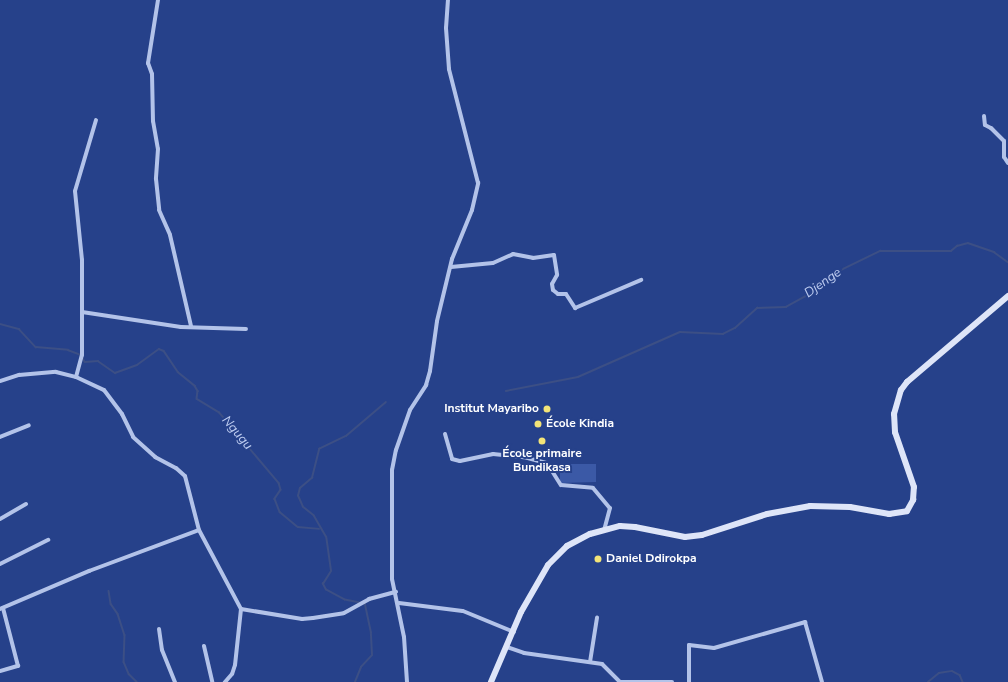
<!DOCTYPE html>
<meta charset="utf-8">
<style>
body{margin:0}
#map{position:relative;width:1008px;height:682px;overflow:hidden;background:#26418a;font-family:"Nunito Sans",sans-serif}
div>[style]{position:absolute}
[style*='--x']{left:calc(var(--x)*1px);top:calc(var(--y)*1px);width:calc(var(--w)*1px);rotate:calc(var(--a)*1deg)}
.green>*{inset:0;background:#3b59a6}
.stream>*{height:1.5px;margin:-0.75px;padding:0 0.75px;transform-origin:0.75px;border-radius:0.75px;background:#3c4f85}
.street>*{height:4px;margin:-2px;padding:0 2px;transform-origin:2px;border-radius:2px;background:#b3c3e9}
.secondary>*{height:6px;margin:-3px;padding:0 3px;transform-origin:3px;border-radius:3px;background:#dee5f8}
.dots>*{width:11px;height:11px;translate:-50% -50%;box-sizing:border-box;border:2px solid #26418a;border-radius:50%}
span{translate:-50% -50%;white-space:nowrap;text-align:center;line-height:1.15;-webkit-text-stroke:4px #26418a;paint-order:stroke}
.poi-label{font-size:12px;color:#fff;font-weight:700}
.right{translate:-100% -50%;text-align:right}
.left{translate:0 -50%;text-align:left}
.water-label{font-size:13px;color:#bfcdf1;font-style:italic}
</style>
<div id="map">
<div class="green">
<i style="clip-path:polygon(560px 464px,596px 464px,596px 482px,560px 483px)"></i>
</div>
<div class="stream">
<i style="--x:0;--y:324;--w:20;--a:15"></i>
<i style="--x:19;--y:329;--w:25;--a:47"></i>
<i style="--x:36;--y:347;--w:32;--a:5"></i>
<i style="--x:68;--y:350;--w:14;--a:21"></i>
<i style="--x:83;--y:358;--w:4;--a:63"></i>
<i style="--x:85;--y:362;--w:13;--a:-4"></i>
<i style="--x:98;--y:361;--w:21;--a:35"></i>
<i style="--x:115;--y:373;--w:23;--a:-20"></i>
<i style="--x:137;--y:365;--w:27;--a:-36"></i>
<i style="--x:159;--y:349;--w:5;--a:22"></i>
<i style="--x:164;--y:351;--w:25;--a:56"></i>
<i style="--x:178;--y:372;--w:22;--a:39"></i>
<i style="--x:195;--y:386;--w:6;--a:59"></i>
<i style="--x:198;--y:391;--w:8;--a:97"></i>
<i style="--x:197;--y:399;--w:26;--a:31"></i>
<i style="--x:219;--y:412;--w:93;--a:49.8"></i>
<i style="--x:279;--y:483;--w:7;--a:74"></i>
<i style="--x:281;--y:490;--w:11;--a:124"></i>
<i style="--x:275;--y:499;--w:14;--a:69"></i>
<i style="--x:280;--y:512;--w:23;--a:40"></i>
<i style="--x:298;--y:527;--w:21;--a:5"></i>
<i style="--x:506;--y:391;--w:73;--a:-11"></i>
<i style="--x:578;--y:377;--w:111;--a:-23.8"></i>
<i style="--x:680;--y:332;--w:43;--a:2.7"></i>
<i style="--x:723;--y:334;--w:13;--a:-27"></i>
<i style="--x:735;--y:328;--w:30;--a:-42"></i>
<i style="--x:757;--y:308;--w:29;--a:-2"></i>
<i style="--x:786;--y:307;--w:37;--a:-29"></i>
<i style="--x:818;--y:289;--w:19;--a:-47"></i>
<i style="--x:831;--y:275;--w:55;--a:-26.1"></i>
<i style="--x:880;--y:251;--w:71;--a:0"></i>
<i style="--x:951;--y:251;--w:8;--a:-40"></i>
<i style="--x:957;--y:246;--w:11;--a:-15"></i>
<i style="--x:968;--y:243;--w:28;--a:19"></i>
<i style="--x:994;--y:252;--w:17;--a:36"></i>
<i style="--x:109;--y:591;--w:13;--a:81"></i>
<i style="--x:111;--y:604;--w:12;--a:55"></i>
<i style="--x:118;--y:614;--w:22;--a:72"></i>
<i style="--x:125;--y:635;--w:27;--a:92"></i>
<i style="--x:124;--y:662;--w:13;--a:67"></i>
<i style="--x:129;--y:674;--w:11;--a:45"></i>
<i style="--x:355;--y:682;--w:16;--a:-68"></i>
<i style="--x:361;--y:667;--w:16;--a:-47"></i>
<i style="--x:372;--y:655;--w:22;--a:-93"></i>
<i style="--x:371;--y:633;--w:30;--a:-102"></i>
<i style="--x:365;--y:604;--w:20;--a:-169"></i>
<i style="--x:345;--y:600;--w:21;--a:-152"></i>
<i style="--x:326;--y:590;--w:7;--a:-117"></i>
<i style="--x:323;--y:584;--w:15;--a:-58"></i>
<i style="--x:331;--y:571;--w:34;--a:-98"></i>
<i style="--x:326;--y:537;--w:24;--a:-120"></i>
<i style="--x:314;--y:516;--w:14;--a:-141"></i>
<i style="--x:303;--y:507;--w:12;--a:-114"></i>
<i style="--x:298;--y:496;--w:8;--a:-76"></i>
<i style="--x:300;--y:488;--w:16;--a:-40"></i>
<i style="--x:312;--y:478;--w:30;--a:-76"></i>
<i style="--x:319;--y:449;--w:30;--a:-26"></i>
<i style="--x:346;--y:436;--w:52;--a:-40.4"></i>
<i style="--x:928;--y:682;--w:14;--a:-39"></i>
<i style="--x:939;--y:673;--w:13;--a:-9"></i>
<i style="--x:952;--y:671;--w:9;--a:27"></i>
<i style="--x:960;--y:675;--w:8;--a:67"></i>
</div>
<div class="street">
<i style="--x:158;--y:0;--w:64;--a:99"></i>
<i style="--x:148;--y:63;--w:12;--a:70"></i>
<i style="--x:152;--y:74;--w:47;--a:88.8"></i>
<i style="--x:153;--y:121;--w:28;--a:80"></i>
<i style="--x:158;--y:149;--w:30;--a:94"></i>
<i style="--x:156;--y:179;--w:31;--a:84"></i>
<i style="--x:159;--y:210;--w:27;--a:66"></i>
<i style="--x:170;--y:235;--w:93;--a:77"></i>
<i style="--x:984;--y:116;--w:9;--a:84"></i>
<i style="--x:985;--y:125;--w:7;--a:27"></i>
<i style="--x:991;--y:128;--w:18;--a:45"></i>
<i style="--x:1004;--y:141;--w:16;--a:90"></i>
<i style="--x:1004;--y:157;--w:7;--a:56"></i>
<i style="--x:451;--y:267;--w:42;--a:-5.4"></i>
<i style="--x:493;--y:263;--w:22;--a:-24"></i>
<i style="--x:513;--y:254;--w:20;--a:11"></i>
<i style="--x:533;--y:258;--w:21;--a:-8"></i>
<i style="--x:554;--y:255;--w:20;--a:81"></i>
<i style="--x:557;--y:275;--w:10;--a:119"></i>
<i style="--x:552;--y:284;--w:6;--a:81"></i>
<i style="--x:553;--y:290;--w:6;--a:39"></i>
<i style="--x:558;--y:294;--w:8;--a:0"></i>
<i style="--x:566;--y:294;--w:17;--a:57"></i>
<i style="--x:575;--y:308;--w:72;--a:-23"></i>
<i style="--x:82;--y:312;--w:100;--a:8.6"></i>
<i style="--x:181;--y:327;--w:65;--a:1.8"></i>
<i style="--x:76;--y:377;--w:23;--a:-75"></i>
<i style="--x:82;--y:355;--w:95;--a:-90"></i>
<i style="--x:82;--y:260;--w:69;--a:-95.8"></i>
<i style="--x:75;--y:191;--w:74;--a:-73.5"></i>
<i style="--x:0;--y:381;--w:20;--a:-18"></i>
<i style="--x:19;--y:375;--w:37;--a:-5"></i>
<i style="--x:56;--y:372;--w:21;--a:14"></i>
<i style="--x:76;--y:377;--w:31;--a:25"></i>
<i style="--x:104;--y:390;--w:30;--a:53"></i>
<i style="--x:122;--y:414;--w:25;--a:64"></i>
<i style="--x:133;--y:437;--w:30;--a:42"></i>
<i style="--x:155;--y:457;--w:24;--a:28"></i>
<i style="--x:176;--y:468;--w:12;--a:42"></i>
<i style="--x:185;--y:476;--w:56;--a:75.5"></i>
<i style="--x:199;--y:530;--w:89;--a:62"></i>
<i style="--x:241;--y:609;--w:56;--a:96.1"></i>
<i style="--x:235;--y:665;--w:9;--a:108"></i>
<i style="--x:232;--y:674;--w:11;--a:131"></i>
<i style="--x:445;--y:434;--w:26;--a:74"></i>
<i style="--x:452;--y:459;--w:8;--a:14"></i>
<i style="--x:460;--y:461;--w:34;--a:-12"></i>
<i style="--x:493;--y:454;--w:31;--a:6"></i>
<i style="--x:524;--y:457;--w:24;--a:15"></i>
<i style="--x:547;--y:463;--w:26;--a:58"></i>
<i style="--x:561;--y:485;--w:32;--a:5"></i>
<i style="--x:593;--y:488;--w:26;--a:50"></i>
<i style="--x:610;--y:508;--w:23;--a:105"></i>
<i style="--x:0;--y:437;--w:31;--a:-22"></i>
<i style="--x:0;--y:519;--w:30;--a:-30"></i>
<i style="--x:0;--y:564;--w:54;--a:-26.6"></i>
<i style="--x:399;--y:603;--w:64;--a:7.1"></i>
<i style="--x:463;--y:611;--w:55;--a:22.4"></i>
<i style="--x:0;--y:609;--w:97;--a:-23.1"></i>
<i style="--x:89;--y:571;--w:117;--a:-20.4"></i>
<i style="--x:241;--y:609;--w:62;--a:9.3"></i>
<i style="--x:302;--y:619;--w:11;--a:-5"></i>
<i style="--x:313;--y:618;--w:31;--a:-9"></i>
<i style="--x:344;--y:613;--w:29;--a:-29"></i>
<i style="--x:369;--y:599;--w:28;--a:-15"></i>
<i style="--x:159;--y:629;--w:21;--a:82"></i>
<i style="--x:162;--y:650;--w:35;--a:68"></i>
<i style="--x:204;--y:646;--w:37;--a:77"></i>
<i style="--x:507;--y:647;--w:18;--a:19"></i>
<i style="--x:524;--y:653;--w:79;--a:8"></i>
<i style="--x:602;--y:664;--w:25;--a:45"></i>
<i style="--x:620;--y:682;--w:52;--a:0"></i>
<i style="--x:590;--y:662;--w:45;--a:-81"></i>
<i style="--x:0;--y:671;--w:19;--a:-16"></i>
<i style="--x:18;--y:666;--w:60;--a:-104.5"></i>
<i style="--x:407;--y:682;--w:45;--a:-93.8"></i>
<i style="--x:404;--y:637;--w:59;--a:-101.7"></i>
<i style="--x:392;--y:579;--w:109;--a:-90"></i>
<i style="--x:392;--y:470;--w:20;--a:-79"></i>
<i style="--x:396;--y:450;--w:42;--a:-70.7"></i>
<i style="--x:410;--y:410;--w:30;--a:-57"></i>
<i style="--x:426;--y:385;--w:15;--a:-74"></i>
<i style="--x:430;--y:371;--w:50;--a:-82"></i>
<i style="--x:437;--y:321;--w:64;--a:-76.4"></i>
<i style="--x:452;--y:259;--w:53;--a:-67.8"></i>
<i style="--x:472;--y:210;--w:28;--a:-77"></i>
<i style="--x:478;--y:183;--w:118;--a:-104.3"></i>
<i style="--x:449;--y:69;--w:41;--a:-94.2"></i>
<i style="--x:446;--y:28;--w:28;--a:-86"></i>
<i style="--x:689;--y:682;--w:37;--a:-90"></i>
<i style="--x:689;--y:645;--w:25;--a:7"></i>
<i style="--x:714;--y:648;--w:95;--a:-15.9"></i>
<i style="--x:805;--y:622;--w:62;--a:74.2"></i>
</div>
<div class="secondary">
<i style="--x:491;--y:682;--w:76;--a:-66.8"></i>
<i style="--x:521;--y:612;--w:54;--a:-60.1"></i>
<i style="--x:548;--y:565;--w:27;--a:-45"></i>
<i style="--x:567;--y:546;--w:26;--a:-28"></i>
<i style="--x:590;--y:534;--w:31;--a:-15"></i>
<i style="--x:620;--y:526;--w:15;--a:4"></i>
<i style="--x:635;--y:527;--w:51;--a:11.3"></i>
<i style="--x:685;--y:537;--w:17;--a:-7"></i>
<i style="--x:702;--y:535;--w:68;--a:-17.9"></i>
<i style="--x:767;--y:514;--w:44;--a:-10.5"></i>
<i style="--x:810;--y:506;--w:40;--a:1.4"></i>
<i style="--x:850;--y:507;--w:40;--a:10"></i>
<i style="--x:889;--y:514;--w:18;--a:-9"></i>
<i style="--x:907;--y:511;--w:13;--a:-61"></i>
<i style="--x:913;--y:500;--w:13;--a:-86"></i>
<i style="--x:914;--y:487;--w:58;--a:-109.1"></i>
<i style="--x:895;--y:432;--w:18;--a:-93"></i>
<i style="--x:894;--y:414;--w:25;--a:-74"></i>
<i style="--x:901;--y:390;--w:10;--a:-53"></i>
<i style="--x:907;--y:382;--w:133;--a:-40.4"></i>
</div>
<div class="dots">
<i style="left:547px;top:409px;background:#f3e478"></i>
<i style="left:538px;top:424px;background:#f3e478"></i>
<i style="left:542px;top:441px;background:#f3e478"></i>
<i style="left:598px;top:559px;background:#f3e478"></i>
</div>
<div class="poi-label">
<span class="right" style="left:539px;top:409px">Institut Mayaribo</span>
<span class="left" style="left:546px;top:424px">École Kindia</span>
<span style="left:542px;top:461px">École primaire<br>Bundikasa</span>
<span class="left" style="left:606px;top:559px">Daniel Ddirokpa</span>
</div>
<div class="water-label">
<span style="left:823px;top:283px;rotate:-35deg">Djenge</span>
<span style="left:237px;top:433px;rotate:50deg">Ngugu</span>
</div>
</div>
